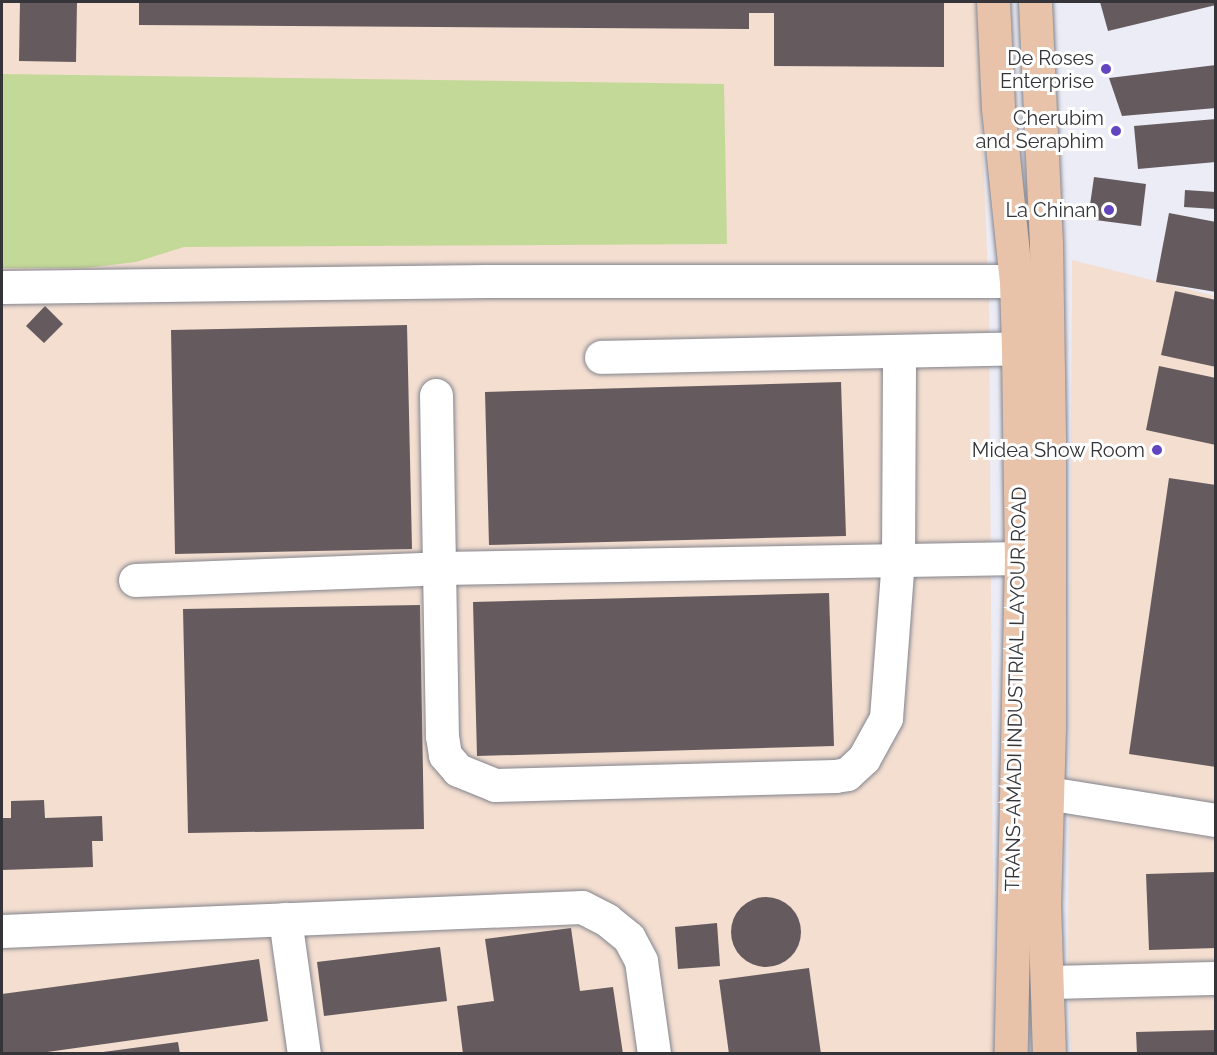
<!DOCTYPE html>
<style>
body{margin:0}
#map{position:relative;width:1217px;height:1055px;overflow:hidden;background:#ebecf6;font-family:Raleway,sans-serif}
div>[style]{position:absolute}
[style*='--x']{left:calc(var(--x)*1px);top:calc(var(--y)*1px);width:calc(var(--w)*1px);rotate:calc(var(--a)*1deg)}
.industrial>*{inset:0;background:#f3ded0}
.green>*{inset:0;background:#c3d997}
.building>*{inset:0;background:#655b5e}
.round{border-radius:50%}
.roads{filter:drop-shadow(0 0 2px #83848d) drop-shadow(0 0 2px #83848d)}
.minor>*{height:33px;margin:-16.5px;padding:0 16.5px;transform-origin:16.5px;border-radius:16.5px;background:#fff}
.major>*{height:33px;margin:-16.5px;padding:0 16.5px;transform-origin:16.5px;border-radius:16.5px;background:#e8c2a9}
.dots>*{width:16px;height:16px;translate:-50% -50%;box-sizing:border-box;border:3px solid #fff;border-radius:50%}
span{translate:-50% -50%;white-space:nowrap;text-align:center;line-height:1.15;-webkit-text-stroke:6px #fff;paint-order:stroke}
.poi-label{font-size:20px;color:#353539}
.right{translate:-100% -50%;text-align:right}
.street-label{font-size:20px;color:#353539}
.frame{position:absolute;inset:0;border:3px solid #353539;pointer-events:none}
</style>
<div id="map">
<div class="industrial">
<i style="clip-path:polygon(2px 2px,977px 2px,989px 301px,994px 1053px,2px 1054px)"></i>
<i style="clip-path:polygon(1072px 260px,1215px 296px,1216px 1053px,1071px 1054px,1068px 964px)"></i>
</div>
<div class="green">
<i style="clip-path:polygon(2px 74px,724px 84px,727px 244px,184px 247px,136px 262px,85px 268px,2px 268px)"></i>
</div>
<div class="building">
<i style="clip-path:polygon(20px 2px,77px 2px,76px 62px,19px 61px)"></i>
<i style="clip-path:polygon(139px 2px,944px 2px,944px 67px,774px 66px,774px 13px,749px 13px,749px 29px,139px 25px)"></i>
<i style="clip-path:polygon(1100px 2px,1216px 2px,1216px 5px,1108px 31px)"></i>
<i style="clip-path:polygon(1216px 65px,1216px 108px,1122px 116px,1109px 78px)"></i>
<i style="clip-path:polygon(1216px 119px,1216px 162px,1138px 169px,1134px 126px)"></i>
<i style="clip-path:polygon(1094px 177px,1146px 184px,1141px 226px,1088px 219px)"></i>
<i style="clip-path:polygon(1185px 190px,1216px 192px,1216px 209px,1184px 207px)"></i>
<i style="clip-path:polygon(1169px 213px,1216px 222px,1216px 292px,1156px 282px)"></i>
<i style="clip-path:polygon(1175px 291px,1216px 300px,1216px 367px,1161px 355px)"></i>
<i style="clip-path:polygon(45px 306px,63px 324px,44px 343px,26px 326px)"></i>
<i style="clip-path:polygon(407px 325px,412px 549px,175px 554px,171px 330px)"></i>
<i style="clip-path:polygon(1159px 366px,1216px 378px,1216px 445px,1146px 430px)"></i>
<i style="clip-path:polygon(841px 382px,846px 536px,489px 545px,485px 392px)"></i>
<i style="clip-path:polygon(1169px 478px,1216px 485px,1216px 767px,1129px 754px)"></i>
<i style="clip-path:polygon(829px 593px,834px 746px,477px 756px,473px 602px)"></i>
<i style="clip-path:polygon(420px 605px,424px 829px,188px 833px,183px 609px)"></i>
<i style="clip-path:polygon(44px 800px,45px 818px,102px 816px,103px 841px,92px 841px,93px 867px,2px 870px,2px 818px,11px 818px,11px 801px)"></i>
<i style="clip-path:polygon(1216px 872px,1216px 948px,1149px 950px,1146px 874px)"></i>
<i class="round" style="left:731px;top:897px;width:70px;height:70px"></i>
<i style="clip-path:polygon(717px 923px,720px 966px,678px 969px,675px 927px)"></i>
<i style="clip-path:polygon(571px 928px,580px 991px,613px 987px,623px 1054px,463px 1054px,457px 1006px,494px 1001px,485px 939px)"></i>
<i style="clip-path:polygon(440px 947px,447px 1001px,324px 1016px,317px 962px)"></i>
<i style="clip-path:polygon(259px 959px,268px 1021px,33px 1054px,2px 1054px,2px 994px)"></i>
<i style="clip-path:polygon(809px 968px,821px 1054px,729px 1054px,719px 980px)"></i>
<i style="clip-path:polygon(1216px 1030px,1216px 1054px,1137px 1054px,1136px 1032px)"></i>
<i style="clip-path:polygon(178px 1042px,180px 1054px,103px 1054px,103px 1052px)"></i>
</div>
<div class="roads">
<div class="minor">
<i style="--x:2;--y:287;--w:484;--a:-0.7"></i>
<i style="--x:486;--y:281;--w:530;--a:0"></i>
<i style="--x:601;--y:357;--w:417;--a:-1.2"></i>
<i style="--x:436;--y:395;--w:341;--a:89"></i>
<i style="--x:442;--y:736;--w:19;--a:81"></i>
<i style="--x:445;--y:755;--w:20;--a:49"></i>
<i style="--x:458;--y:770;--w:40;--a:22"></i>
<i style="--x:495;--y:785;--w:340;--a:-1.5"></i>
<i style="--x:835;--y:776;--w:12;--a:-9"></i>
<i style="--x:847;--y:774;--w:23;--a:-43"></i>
<i style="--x:864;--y:758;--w:46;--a:-61.2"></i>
<i style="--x:886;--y:718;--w:161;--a:-85.7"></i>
<i style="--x:898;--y:557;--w:206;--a:-89.7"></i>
<i style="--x:135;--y:580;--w:306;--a:-2.2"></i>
<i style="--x:441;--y:568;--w:580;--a:-0.99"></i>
<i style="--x:1047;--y:793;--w:171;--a:9.1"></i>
<i style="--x:285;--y:919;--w:136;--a:82"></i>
<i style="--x:2;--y:931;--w:580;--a:-2.37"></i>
<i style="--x:582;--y:907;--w:28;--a:27"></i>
<i style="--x:607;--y:920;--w:28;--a:39"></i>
<i style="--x:629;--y:938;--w:26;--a:62"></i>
<i style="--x:641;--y:961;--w:94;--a:82"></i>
<i style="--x:1047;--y:982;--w:169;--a:-1.4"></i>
</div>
<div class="major">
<i style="--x:993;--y:2;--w:106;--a:87.3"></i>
<i style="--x:998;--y:108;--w:174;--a:84.1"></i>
<i style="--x:1016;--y:281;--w:67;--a:88.3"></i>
<i style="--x:1018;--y:348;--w:210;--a:89.2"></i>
<i style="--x:1021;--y:558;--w:496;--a:91.2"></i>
<i style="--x:1035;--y:2;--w:243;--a:87.4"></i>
<i style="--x:1046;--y:245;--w:200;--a:89.1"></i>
<i style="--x:1049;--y:445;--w:282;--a:90"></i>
<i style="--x:1049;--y:727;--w:177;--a:91.6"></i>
<i style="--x:1044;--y:904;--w:150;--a:88.1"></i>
</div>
</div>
<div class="dots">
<i style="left:1106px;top:69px;background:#6246bf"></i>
<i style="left:1116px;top:131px;background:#6246bf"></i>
<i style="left:1109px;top:210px;background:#6246bf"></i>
<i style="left:1157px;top:450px;background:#6246bf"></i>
</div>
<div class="poi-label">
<span class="right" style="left:1094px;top:70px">De Roses<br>Enterprise</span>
<span class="right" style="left:1104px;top:130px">Cherubim<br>and Seraphim</span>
<span class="right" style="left:1097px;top:210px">La Chinan</span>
<span class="right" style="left:1145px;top:450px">Midea Show Room</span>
</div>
<div class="street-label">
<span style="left:1016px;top:689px;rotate:-89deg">TRANS-AMADI INDUSTRIAL LAYOUR ROAD</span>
</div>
<div class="frame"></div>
</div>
